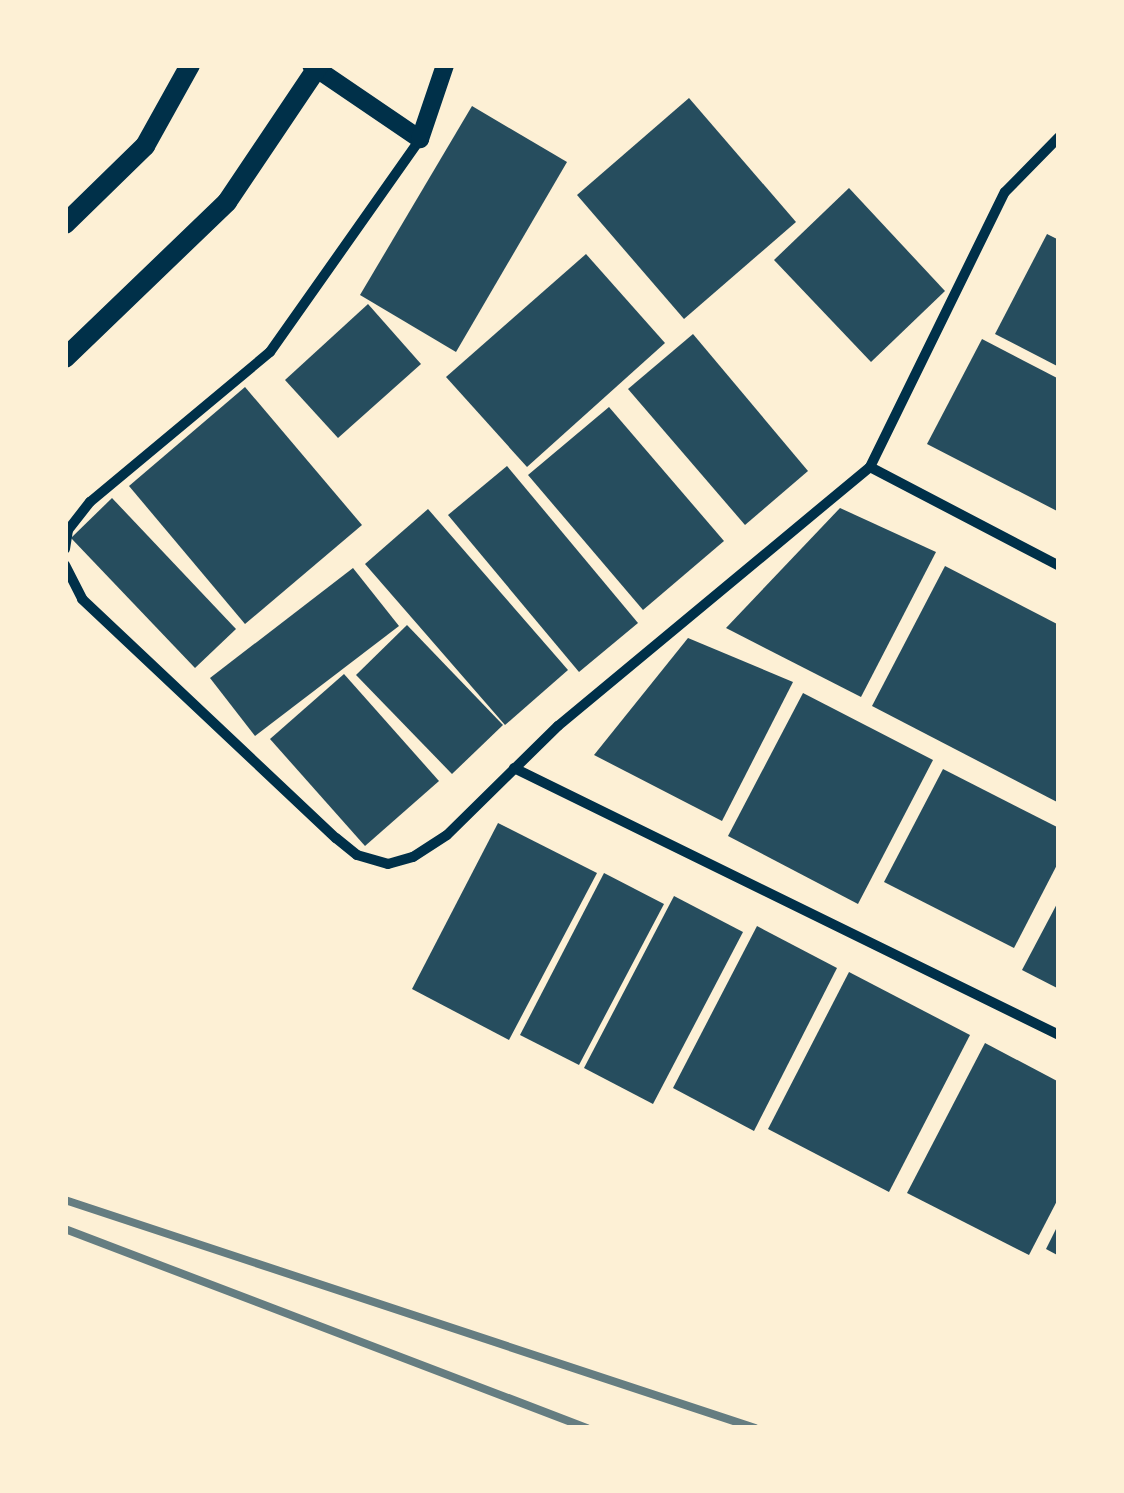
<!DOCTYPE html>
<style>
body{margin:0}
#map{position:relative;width:1124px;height:1493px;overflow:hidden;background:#fdf0d5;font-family:"Times New Roman",serif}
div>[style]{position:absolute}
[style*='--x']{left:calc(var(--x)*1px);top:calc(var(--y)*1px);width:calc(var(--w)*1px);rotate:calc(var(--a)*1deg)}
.building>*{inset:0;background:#264d5e}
.minor>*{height:10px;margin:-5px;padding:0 5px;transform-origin:5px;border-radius:5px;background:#003049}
.tertiary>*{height:18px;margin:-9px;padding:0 9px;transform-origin:9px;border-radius:9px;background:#003049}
.secondary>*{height:20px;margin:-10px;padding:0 10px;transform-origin:10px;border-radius:10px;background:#003049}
.rail>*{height:8px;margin:-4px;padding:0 4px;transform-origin:4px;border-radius:4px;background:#657d81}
span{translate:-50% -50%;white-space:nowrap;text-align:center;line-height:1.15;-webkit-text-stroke:8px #fdf0d5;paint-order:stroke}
.frame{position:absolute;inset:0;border:68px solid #fdf0d5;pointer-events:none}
</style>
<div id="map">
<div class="building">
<i style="clip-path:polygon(689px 98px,796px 222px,684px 319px,577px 195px)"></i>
<i style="clip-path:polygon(472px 106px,567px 162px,456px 352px,360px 295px)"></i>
<i style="clip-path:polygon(849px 188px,945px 291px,871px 362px,774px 260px)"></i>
<i style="clip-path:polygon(1047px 234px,1059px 240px,1059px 367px,995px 334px)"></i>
<i style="clip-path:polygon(586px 254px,665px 343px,527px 467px,446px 377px)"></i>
<i style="clip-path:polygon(368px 304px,421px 364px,338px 438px,285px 380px)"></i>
<i style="clip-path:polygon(693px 334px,808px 471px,745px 525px,628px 389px)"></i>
<i style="clip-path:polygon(982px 339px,1059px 379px,1059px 512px,927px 444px)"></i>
<i style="clip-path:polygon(245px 387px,362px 525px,245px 624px,129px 486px)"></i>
<i style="clip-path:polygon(609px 407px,724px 541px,643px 610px,528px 475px)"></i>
<i style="clip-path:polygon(507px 466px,638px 623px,579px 672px,448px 515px)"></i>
<i style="clip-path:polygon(112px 498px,236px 629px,195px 668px,71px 538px)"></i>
<i style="clip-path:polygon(840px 508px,936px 552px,861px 697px,726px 628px)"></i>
<i style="clip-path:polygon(428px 509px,568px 670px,505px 725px,365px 564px)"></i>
<i style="clip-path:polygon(945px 566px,1059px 625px,1059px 803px,872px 706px)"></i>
<i style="clip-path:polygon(353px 568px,399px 626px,255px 736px,210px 678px)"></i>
<i style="clip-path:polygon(407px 625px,503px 725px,452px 774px,356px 675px)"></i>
<i style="clip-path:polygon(688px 638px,793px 682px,722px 821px,594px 755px)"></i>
<i style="clip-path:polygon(344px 674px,439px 781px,365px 846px,270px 739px)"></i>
<i style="clip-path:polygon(803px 693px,933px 760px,858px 904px,728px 836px)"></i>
<i style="clip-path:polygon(943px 769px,1059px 828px,1059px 861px,1014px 948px,884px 882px)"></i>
<i style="clip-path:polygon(498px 823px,597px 873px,509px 1040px,412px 989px)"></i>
<i style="clip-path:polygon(604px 873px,664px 904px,579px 1065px,520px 1035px)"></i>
<i style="clip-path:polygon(674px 896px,743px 932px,653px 1104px,584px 1068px)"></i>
<i style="clip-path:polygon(1059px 900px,1059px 989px,1022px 970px)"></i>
<i style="clip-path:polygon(757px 926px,837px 968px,754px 1131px,673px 1088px)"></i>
<i style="clip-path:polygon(849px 972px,970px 1035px,889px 1192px,768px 1129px)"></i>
<i style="clip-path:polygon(985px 1043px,1059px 1082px,1059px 1197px,1029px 1255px,907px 1193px)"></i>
<i style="clip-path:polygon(1059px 1223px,1059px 1256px,1046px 1249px)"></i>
</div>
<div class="minor">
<i style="--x:870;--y:467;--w:213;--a:27.6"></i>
<i style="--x:65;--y:549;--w:19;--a:-81"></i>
<i style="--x:68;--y:530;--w:36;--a:-52"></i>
<i style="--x:90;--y:502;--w:234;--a:-39.8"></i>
<i style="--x:270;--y:352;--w:261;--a:-54.8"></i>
<i style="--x:65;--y:565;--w:38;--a:63"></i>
<i style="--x:82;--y:599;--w:349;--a:43.3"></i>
<i style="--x:336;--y:838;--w:27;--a:39"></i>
<i style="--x:357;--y:855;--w:32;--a:16"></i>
<i style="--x:388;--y:864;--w:26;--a:-16"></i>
<i style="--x:413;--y:857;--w:40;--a:-32.9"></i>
<i style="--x:447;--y:835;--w:156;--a:-44.5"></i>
<i style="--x:558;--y:726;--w:405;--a:-39.7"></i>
<i style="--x:870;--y:467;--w:306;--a:-63.9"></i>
<i style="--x:1005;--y:192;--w:77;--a:-45.5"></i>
<i style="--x:514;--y:768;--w:607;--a:26.1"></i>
</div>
<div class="tertiary">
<i style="--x:311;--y:65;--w:132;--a:34.2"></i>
<i style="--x:420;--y:139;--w:78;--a:-71.3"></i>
</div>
<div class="secondary">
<i style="--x:65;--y:224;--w:112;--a:-44.3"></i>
<i style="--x:145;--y:146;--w:93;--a:-60.9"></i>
<i style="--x:65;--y:358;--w:225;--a:-43.9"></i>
<i style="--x:227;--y:202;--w:165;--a:-56.1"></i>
</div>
<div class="rail">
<i style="--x:65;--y:1200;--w:727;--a:18.29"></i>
<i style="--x:65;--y:1229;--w:559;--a:20.87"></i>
</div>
<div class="frame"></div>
</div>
